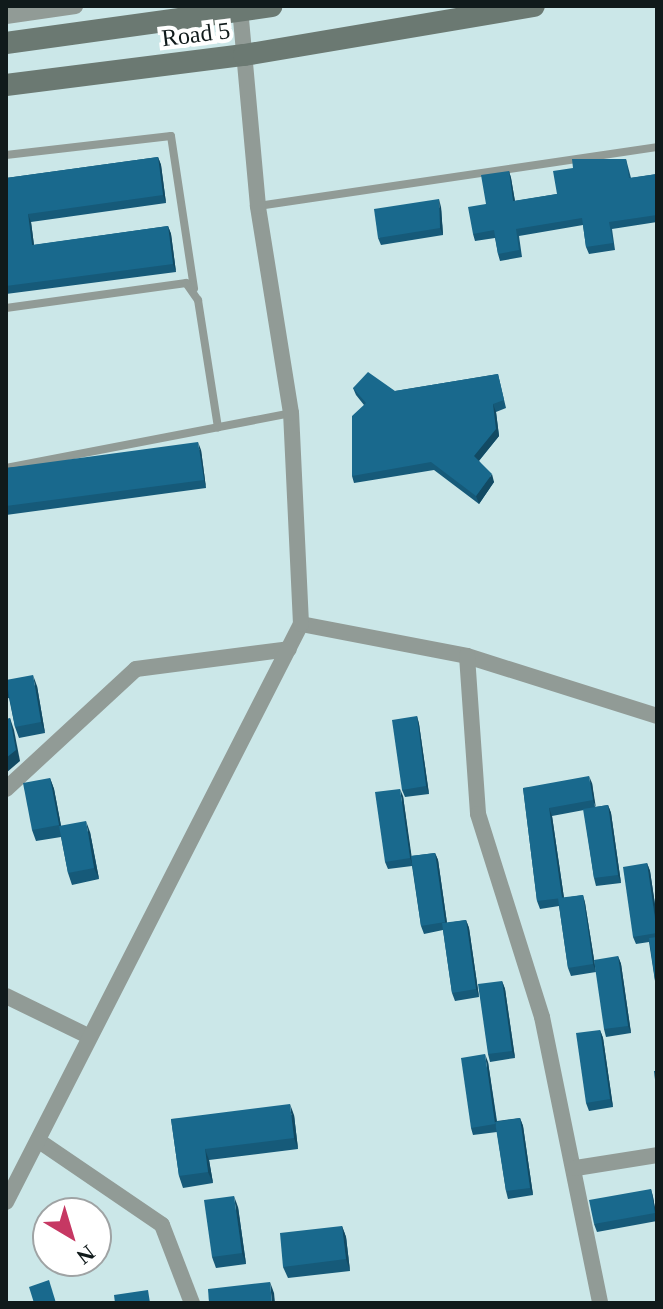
<!DOCTYPE html>
<style>
body{margin:0}
#map{position:relative;width:663px;height:1309px;overflow:hidden;background:#cbe7e8;font-family:Georgia,serif}
div>[style]{position:absolute}
[style*='--x']{left:calc(var(--x)*1px);top:calc(var(--y)*1px);width:calc(var(--w)*1px);rotate:calc(var(--a)*1deg)}
.lane>*{height:8px;margin:-4px;padding:0 4px;transform-origin:4px;border-radius:4px;background:#919b96}
.street>*{height:16px;margin:-8px;padding:0 8px;transform-origin:8px;border-radius:8px;background:#919b96}
.secondary>*{height:22px;margin:-11px;padding:0 11px;transform-origin:11px;border-radius:11px;background:#6b7972}
.wall>*{inset:0;background:#165a79}
.shaded-wall>*{inset:0;background:#124a63}
.building>*{inset:0;background:#19698d}
span{translate:-50% -50%;white-space:nowrap;text-align:center;line-height:1.15;-webkit-text-stroke:8px #fff;paint-order:stroke}
.street-label{font-size:24px;color:#101a1b}
.frame{position:absolute;inset:0;border:8px solid #101a1b;pointer-events:none}
.north{position:absolute;left:32px;top:1197px;width:80px;height:80px;box-sizing:border-box;background:#fff;border:2px solid #9fa3a4;border-radius:50%;rotate:142deg;font-size:22px;font-weight:700;line-height:32px;text-align:center;color:#101a1b}
.north::after{content:'';display:block;margin:auto;width:28px;height:36px;background:#c63863;clip-path:polygon(50% 0,100% 100%,50% 72%,0 100%)}
</style>
<div id="map">
<div class="lane">
<i style="--x:6;--y:155;--w:166;--a:-6.6"></i>
<i style="--x:171;--y:136;--w:154;--a:81.4"></i>
<i style="--x:258;--y:206;--w:403;--a:-8.4"></i>
<i style="--x:6;--y:308;--w:182;--a:-7.9"></i>
<i style="--x:186;--y:283;--w:21;--a:55"></i>
<i style="--x:198;--y:300;--w:129;--a:81.1"></i>
<i style="--x:6;--y:468;--w:290;--a:-10.9"></i>
</div>
<div class="street">
<i style="--x:6;--y:16;--w:70;--a:-8.2"></i>
<i style="--x:301;--y:624;--w:169;--a:10.9"></i>
<i style="--x:467;--y:656;--w:199;--a:17.5"></i>
<i style="--x:467;--y:656;--w:158;--a:86"></i>
<i style="--x:478;--y:814;--w:213;--a:72.5"></i>
<i style="--x:542;--y:1017;--w:292;--a:78.5"></i>
<i style="--x:6;--y:789;--w:177;--a:-42.7"></i>
<i style="--x:136;--y:669;--w:154;--a:-7.4"></i>
<i style="--x:6;--y:996;--w:91;--a:26"></i>
<i style="--x:39;--y:1141;--w:149;--a:34.3"></i>
<i style="--x:162;--y:1225;--w:84;--a:69"></i>
<i style="--x:576;--y:1168;--w:82;--a:-9.1"></i>
<i style="--x:6;--y:1202;--w:649;--a:-62.96"></i>
<i style="--x:301;--y:624;--w:211;--a:-92.7"></i>
<i style="--x:291;--y:413;--w:210;--a:-99.1"></i>
<i style="--x:258;--y:206;--w:197;--a:-95.2"></i>
</div>
<div class="secondary">
<i style="--x:6;--y:43;--w:268;--a:-7.9"></i>
<i style="--x:6;--y:85;--w:240;--a:-7.2"></i>
<i style="--x:244;--y:55;--w:294;--a:-9.6"></i>
</div>
<div class="wall">
<i style="clip-path:polygon(158px 157px,161px 165px,166px 203px,31px 222px,34px 245px,168px 226px,171px 234px,176px 272px,6px 294px,6px 178px)"></i>
<i style="clip-path:polygon(626px 159px,631px 178px,657px 174px,657px 222px,612px 229px,615px 250px,589px 254px,586px 247px,583px 225px,519px 236px,522px 257px,500px 261px,498px 254px,495px 238px,475px 241px,473px 234px,486px 204px,509px 171px,511px 178px,515px 201px,557px 194px)"></i>
<i style="clip-path:polygon(441px 207px,443px 235px,381px 245px,378px 238px)"></i>
<i style="clip-path:polygon(498px 374px,506px 408px,496px 412px,499px 436px,479px 461px,494px 482px,479px 504px,434px 470px,354px 483px,352px 476px,364px 405px,356px 395px,353px 388px,395px 391px)"></i>
<i style="clip-path:polygon(201px 450px,206px 488px,6px 515px,6px 468px)"></i>
<i style="clip-path:polygon(6px 678px,6px 680px,37px 686px,45px 733px,19px 738px,15px 727px,9px 698px,6px 699px)"></i>
<i style="clip-path:polygon(417px 716px,419px 724px,429px 794px,405px 797px,402px 790px)"></i>
<i style="clip-path:polygon(50px 778px,54px 789px,61px 826px,90px 832px,99px 879px,72px 885px,68px 873px,61px 837px,36px 841px,32px 830px)"></i>
<i style="clip-path:polygon(592px 783px,595px 807px,608px 805px,611px 813px,621px 883px,596px 886px,594px 878px,584px 810px,552px 816px,564px 898px,583px 895px,585px 903px,596px 972px,571px 976px,568px 968px,559px 906px,540px 909px,537px 901px,523px 788px)"></i>
<i style="clip-path:polygon(403px 796px,411px 856px,435px 853px,438px 860px,447px 923px,466px 920px,469px 928px,479px 997px,455px 1001px,452px 993px,443px 930px,424px 934px,421px 926px,412px 866px,388px 869px,385px 862px)"></i>
<i style="clip-path:polygon(647px 863px,650px 871px,657px 918px,657px 994px,649px 942px,636px 944px,633px 937px)"></i>
<i style="clip-path:polygon(618px 956px,621px 964px,631px 1033px,606px 1037px,604px 1029px)"></i>
<i style="clip-path:polygon(502px 981px,505px 989px,515px 1058px,490px 1062px,488px 1054px)"></i>
<i style="clip-path:polygon(600px 1030px,603px 1038px,613px 1107px,589px 1111px,586px 1103px)"></i>
<i style="clip-path:polygon(488px 1062px,497px 1121px,520px 1118px,523px 1126px,533px 1195px,508px 1199px,506px 1191px,497px 1132px,473px 1135px,471px 1128px)"></i>
<i style="clip-path:polygon(294px 1115px,298px 1149px,209px 1160px,213px 1183px,183px 1188px,179px 1176px,171px 1119px)"></i>
<i style="clip-path:polygon(651px 1189px,653px 1197px,657px 1221px,597px 1232px,594px 1224px)"></i>
<i style="clip-path:polygon(238px 1207px,246px 1264px,216px 1268px,212px 1257px)"></i>
<i style="clip-path:polygon(342px 1226px,346px 1237px,350px 1271px,288px 1278px,283px 1267px)"></i>
</div>
<div class="shaded-wall">
<i style="clip-path:polygon(158px 157px,161px 165px,166px 203px,163px 195px)"></i>
<i style="clip-path:polygon(509px 171px,511px 178px,516px 208px,513px 201px)"></i>
<i style="clip-path:polygon(439px 199px,441px 207px,443px 235px,440px 228px)"></i>
<i style="clip-path:polygon(28px 214px,31px 222px,35px 253px,32px 245px)"></i>
<i style="clip-path:polygon(168px 226px,171px 234px,176px 272px,173px 264px)"></i>
<i style="clip-path:polygon(493px 404px,496px 412px,499px 436px,476px 464px,474px 456px)"></i>
<i style="clip-path:polygon(198px 442px,201px 450px,206px 488px,204px 480px)"></i>
<i style="clip-path:polygon(492px 474px,494px 482px,479px 504px,476px 496px)"></i>
<i style="clip-path:polygon(33px 675px,37px 686px,45px 733px,41px 722px)"></i>
<i style="clip-path:polygon(417px 716px,419px 724px,429px 794px,426px 786px)"></i>
<i style="clip-path:polygon(10px 718px,14px 730px,20px 761px,6px 773px,6px 758px)"></i>
<i style="clip-path:polygon(589px 776px,592px 783px,596px 808px,593px 800px)"></i>
<i style="clip-path:polygon(50px 778px,54px 789px,63px 836px,59px 825px)"></i>
<i style="clip-path:polygon(400px 789px,403px 796px,413px 866px,410px 858px)"></i>
<i style="clip-path:polygon(608px 805px,611px 813px,621px 883px,618px 875px)"></i>
<i style="clip-path:polygon(549px 808px,552px 816px,565px 905px,562px 898px)"></i>
<i style="clip-path:polygon(86px 821px,90px 832px,99px 879px,94px 868px)"></i>
<i style="clip-path:polygon(435px 853px,438px 860px,448px 930px,445px 922px)"></i>
<i style="clip-path:polygon(647px 863px,650px 871px,657px 918px,657px 930px)"></i>
<i style="clip-path:polygon(583px 895px,585px 903px,596px 972px,593px 964px)"></i>
<i style="clip-path:polygon(466px 920px,469px 928px,479px 997px,476px 989px)"></i>
<i style="clip-path:polygon(618px 956px,621px 964px,631px 1033px,628px 1026px)"></i>
<i style="clip-path:polygon(502px 981px,505px 989px,515px 1058px,512px 1051px)"></i>
<i style="clip-path:polygon(600px 1030px,603px 1038px,613px 1107px,610px 1099px)"></i>
<i style="clip-path:polygon(485px 1054px,488px 1062px,498px 1132px,495px 1124px)"></i>
<i style="clip-path:polygon(290px 1104px,294px 1115px,298px 1149px,294px 1138px)"></i>
<i style="clip-path:polygon(520px 1118px,523px 1126px,533px 1195px,530px 1188px)"></i>
<i style="clip-path:polygon(205px 1149px,209px 1160px,213px 1183px,208px 1172px)"></i>
<i style="clip-path:polygon(651px 1189px,653px 1197px,657px 1219px,655px 1213px)"></i>
<i style="clip-path:polygon(234px 1196px,238px 1207px,246px 1264px,242px 1253px)"></i>
<i style="clip-path:polygon(342px 1226px,346px 1237px,350px 1271px,346px 1259px)"></i>
<i style="clip-path:polygon(270px 1282px,274px 1293px,275px 1303px,272px 1303px)"></i>
</div>
<div class="building">
<i style="clip-path:polygon(158px 157px,163px 195px,28px 214px,32px 245px,168px 226px,173px 264px,6px 286px,6px 178px)"></i>
<i style="clip-path:polygon(572px 159px,626px 159px,629px 178px,657px 174px,657px 215px,609px 222px,613px 243px,586px 247px,582px 218px,516px 229px,519px 250px,498px 254px,494px 230px,473px 234px,468px 207px,486px 204px,481px 175px,509px 171px,513px 201px,557px 194px,553px 171px,573px 168px)"></i>
<i style="clip-path:polygon(439px 199px,440px 228px,378px 238px,374px 209px)"></i>
<i style="clip-path:polygon(368px 372px,395px 391px,498px 374px,504px 400px,493px 404px,496px 429px,474px 456px,492px 474px,476px 496px,431px 462px,352px 476px,352px 416px,366px 403px,353px 388px)"></i>
<i style="clip-path:polygon(198px 442px,204px 480px,6px 506px,6px 468px)"></i>
<i style="clip-path:polygon(33px 675px,41px 722px,15px 727px,6px 680px)"></i>
<i style="clip-path:polygon(417px 716px,426px 786px,402px 790px,392px 720px)"></i>
<i style="clip-path:polygon(10px 718px,16px 750px,6px 758px,6px 719px)"></i>
<i style="clip-path:polygon(589px 776px,593px 800px,549px 808px,562px 898px,537px 901px,523px 788px)"></i>
<i style="clip-path:polygon(50px 778px,59px 825px,32px 830px,23px 783px)"></i>
<i style="clip-path:polygon(400px 789px,410px 858px,385px 862px,375px 792px)"></i>
<i style="clip-path:polygon(608px 805px,618px 875px,594px 878px,583px 809px)"></i>
<i style="clip-path:polygon(86px 821px,94px 868px,68px 873px,59px 826px)"></i>
<i style="clip-path:polygon(435px 853px,445px 922px,421px 926px,411px 856px)"></i>
<i style="clip-path:polygon(647px 863px,657px 933px,633px 937px,623px 867px)"></i>
<i style="clip-path:polygon(583px 895px,593px 964px,568px 968px,558px 898px)"></i>
<i style="clip-path:polygon(466px 920px,476px 989px,452px 993px,442px 923px)"></i>
<i style="clip-path:polygon(657px 937px,657px 994px,649px 938px)"></i>
<i style="clip-path:polygon(618px 956px,628px 1026px,604px 1029px,594px 960px)"></i>
<i style="clip-path:polygon(502px 981px,512px 1051px,488px 1054px,478px 984px)"></i>
<i style="clip-path:polygon(600px 1030px,610px 1099px,586px 1103px,576px 1033px)"></i>
<i style="clip-path:polygon(485px 1054px,495px 1124px,471px 1128px,461px 1058px)"></i>
<i style="clip-path:polygon(654px 1071px,657px 1071px,657px 1097px)"></i>
<i style="clip-path:polygon(290px 1104px,294px 1138px,205px 1149px,208px 1172px,179px 1176px,171px 1119px)"></i>
<i style="clip-path:polygon(520px 1118px,530px 1188px,506px 1191px,495px 1122px)"></i>
<i style="clip-path:polygon(651px 1189px,655px 1213px,594px 1224px,589px 1200px)"></i>
<i style="clip-path:polygon(234px 1196px,242px 1253px,212px 1257px,204px 1200px)"></i>
<i style="clip-path:polygon(342px 1226px,346px 1259px,283px 1267px,280px 1233px)"></i>
<i style="clip-path:polygon(49px 1280px,56px 1303px,34px 1303px,29px 1287px)"></i>
<i style="clip-path:polygon(270px 1282px,272px 1303px,209px 1303px,208px 1289px)"></i>
<i style="clip-path:polygon(148px 1290px,150px 1303px,115px 1303px,114px 1295px)"></i>
</div>
<div class="street-label">
<span style="left:196px;top:35px;rotate:-7deg">Road 5</span>
</div>
<div class="frame"></div>
<div class="north">N</div>
</div>
